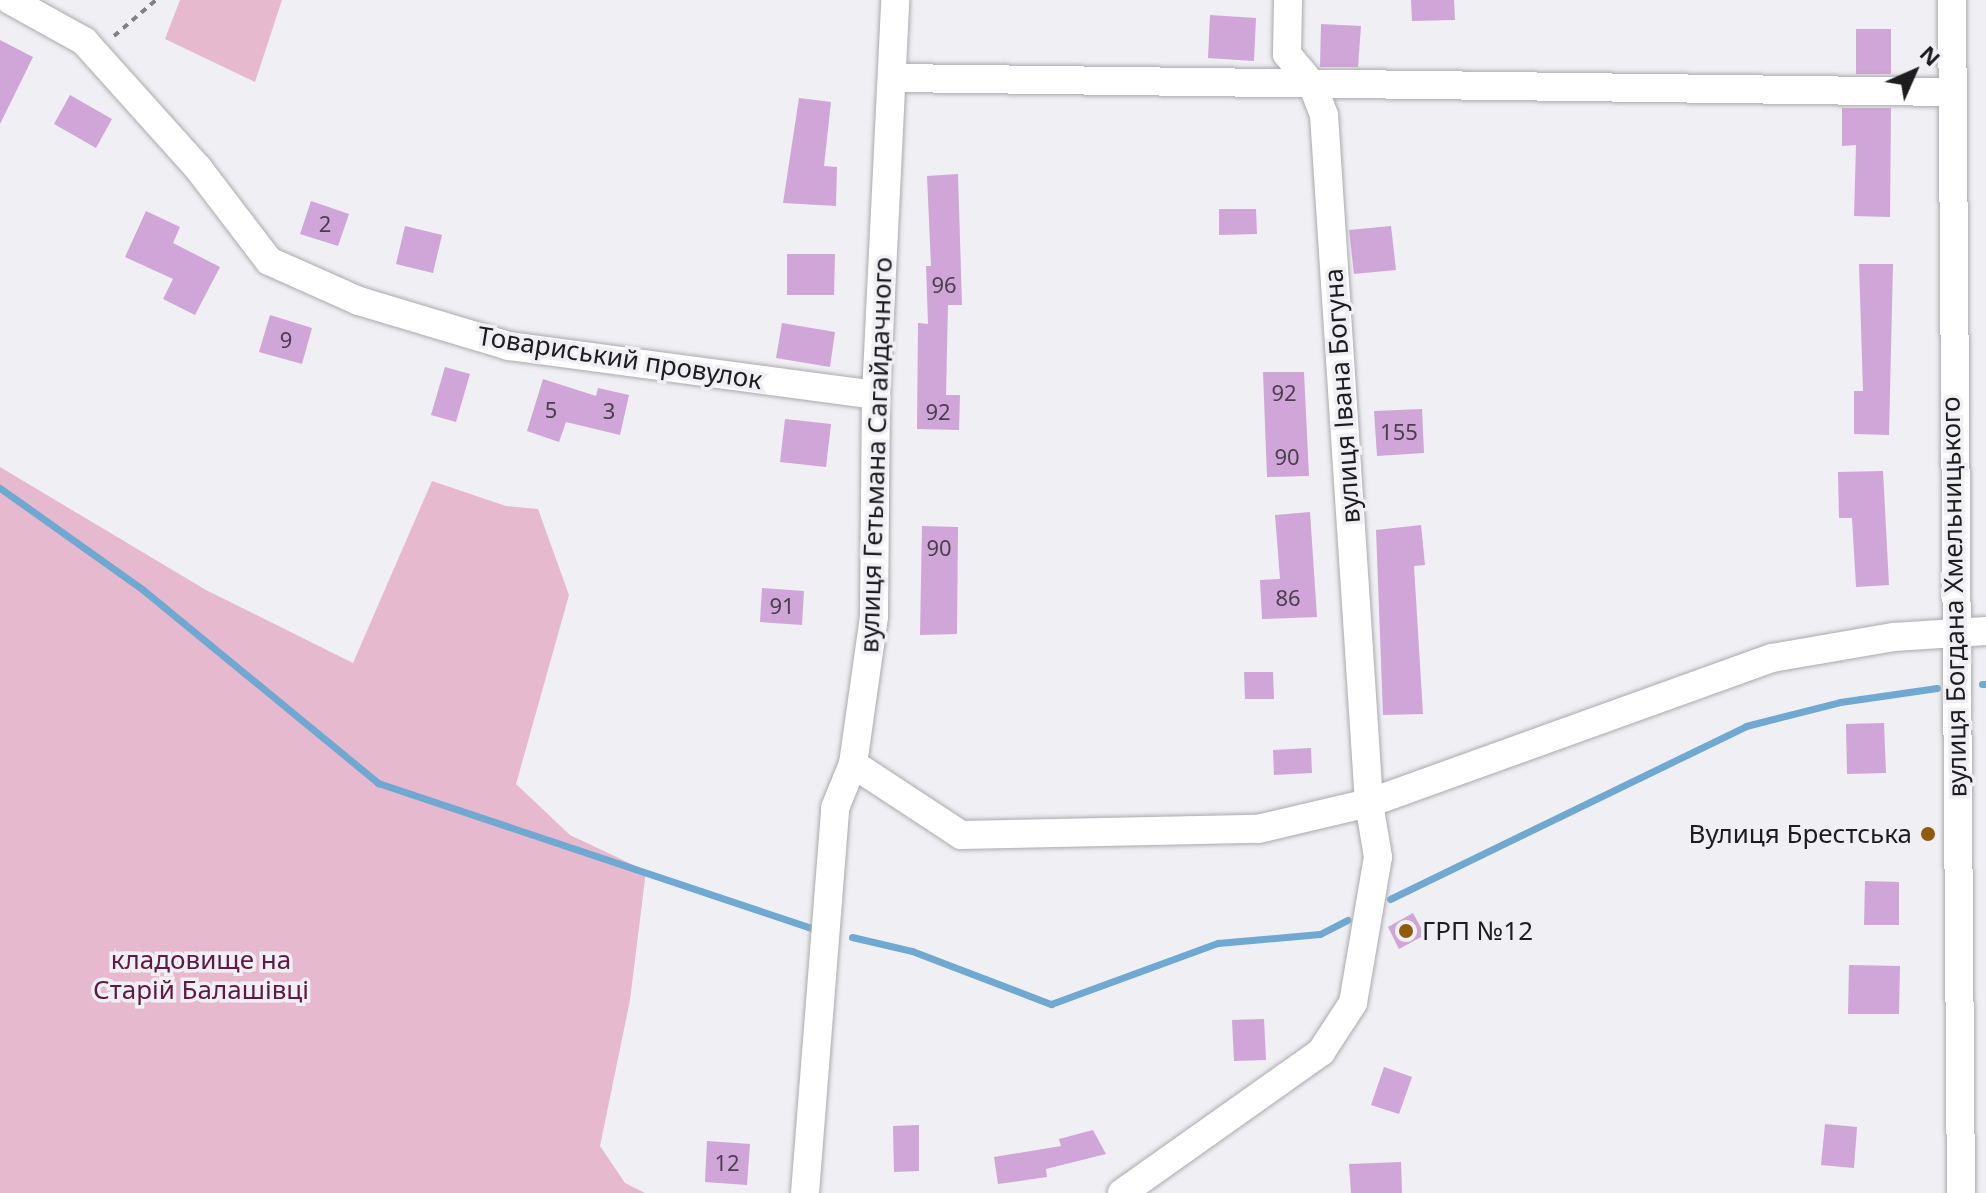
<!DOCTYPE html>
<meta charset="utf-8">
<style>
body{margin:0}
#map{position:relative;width:1986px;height:1193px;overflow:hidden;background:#f0eff3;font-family:"Noto Sans",sans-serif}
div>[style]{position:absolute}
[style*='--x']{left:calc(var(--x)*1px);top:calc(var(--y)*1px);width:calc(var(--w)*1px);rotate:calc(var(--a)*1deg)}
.green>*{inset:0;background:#e6b9cf}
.stream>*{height:7px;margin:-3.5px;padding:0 3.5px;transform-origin:3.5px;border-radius:3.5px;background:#6fa8d1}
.building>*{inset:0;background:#d0a5d8}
.path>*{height:4px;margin-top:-2px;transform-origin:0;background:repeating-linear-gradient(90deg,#828285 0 6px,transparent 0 12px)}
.roads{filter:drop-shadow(0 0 2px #aaaaae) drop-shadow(0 0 2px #aaaaae)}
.minor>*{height:28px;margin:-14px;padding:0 14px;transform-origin:14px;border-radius:14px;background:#fff}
.dots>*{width:22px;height:22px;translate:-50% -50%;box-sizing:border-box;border:4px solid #f0eff3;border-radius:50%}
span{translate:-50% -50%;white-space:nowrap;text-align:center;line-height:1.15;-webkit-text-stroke:7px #f0eff3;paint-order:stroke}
.number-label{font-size:22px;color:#4a3f4d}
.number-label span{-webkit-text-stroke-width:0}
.street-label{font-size:26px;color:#1d1d1f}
.poi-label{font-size:26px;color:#1d1d1f}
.right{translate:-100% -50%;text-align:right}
.left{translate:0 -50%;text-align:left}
.park-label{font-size:26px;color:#601844}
.north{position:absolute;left:1874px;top:32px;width:80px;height:80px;-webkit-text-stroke:6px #f0eff3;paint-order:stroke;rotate:45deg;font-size:22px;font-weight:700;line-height:32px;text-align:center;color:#1d1d1f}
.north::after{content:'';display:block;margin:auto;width:28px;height:36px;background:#1d1d1f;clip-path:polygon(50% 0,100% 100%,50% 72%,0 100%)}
</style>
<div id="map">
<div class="green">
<i style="clip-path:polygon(180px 0,282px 0,255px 82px,165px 39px)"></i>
<i style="clip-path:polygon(0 467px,206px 590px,353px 663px,432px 481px,506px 506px,538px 509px,569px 595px,516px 784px,570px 835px,646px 871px,630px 1000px,600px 1146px,625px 1183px,645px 1193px,0 1193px)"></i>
</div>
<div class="stream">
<i style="--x:0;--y:488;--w:174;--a:35.4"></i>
<i style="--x:142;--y:589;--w:306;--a:39.4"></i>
<i style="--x:378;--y:783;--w:458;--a:18.5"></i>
<i style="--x:1982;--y:684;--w:4;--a:0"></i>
<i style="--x:1390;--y:899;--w:396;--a:-25.9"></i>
<i style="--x:1746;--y:726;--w:97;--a:-14.3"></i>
<i style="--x:1840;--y:702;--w:98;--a:-8.2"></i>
<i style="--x:852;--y:937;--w:62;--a:13.1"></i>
<i style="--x:912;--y:951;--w:149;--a:20.9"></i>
<i style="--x:1051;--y:1004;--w:178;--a:-20.1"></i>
<i style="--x:1218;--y:943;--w:102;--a:-5"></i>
<i style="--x:1320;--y:934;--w:31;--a:-27"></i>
</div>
<div class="building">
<i style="clip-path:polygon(1411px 0,1454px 0,1455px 20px,1412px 21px)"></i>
<i style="clip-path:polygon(1210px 15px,1256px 18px,1254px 61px,1208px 58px)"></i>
<i style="clip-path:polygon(1321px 24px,1361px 26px,1358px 67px,1320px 67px)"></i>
<i style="clip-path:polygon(1856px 29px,1891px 29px,1891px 74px,1856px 74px)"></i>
<i style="clip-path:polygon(0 40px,33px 57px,0 124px)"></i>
<i style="clip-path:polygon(70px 95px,112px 119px,96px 148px,54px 124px)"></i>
<i style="clip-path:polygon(799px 98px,831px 102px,824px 166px,837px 167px,836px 206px,783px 203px)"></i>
<i style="clip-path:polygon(1842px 108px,1891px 108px,1890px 217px,1854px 216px,1856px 145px,1842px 146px)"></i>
<i style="clip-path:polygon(958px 174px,962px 305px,948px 305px,946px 395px,960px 395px,959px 430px,917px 429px,918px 323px,928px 324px,926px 266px,931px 266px,927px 176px)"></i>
<i style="clip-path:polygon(311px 201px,349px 214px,338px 246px,300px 234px)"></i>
<i style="clip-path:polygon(1219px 209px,1256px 209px,1257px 234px,1219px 235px)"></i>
<i style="clip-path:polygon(146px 211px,180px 227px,173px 243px,220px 267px,195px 315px,163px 299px,173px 279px,125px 257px)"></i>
<i style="clip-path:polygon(405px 226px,442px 235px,433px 273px,396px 264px)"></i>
<i style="clip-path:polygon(1391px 226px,1396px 270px,1354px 274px,1349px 230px)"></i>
<i style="clip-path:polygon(787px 254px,835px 254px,834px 295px,787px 295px)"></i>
<i style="clip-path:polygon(1859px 264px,1893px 264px,1889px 435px,1854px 434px,1854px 391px,1863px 391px)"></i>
<i style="clip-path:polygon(270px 315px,312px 328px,302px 364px,259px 352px)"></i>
<i style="clip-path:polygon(782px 323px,835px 332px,830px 367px,776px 358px)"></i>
<i style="clip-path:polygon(445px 367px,470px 374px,456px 422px,431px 415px)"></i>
<i style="clip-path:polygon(1263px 372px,1304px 372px,1309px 476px,1267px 477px)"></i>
<i style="clip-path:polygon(543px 379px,596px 396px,598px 388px,629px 395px,620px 435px,566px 422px,559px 442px,527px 431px)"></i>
<i style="clip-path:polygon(1422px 409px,1424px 453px,1377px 456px,1374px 411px)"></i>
<i style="clip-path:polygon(785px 419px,831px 424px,826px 467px,780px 462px)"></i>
<i style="clip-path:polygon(1883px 471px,1889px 585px,1856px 587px,1852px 518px,1839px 518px,1838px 472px)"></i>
<i style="clip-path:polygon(1310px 512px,1317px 617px,1262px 619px,1260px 580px,1280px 579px,1275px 515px)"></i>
<i style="clip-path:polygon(1421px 525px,1425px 565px,1414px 566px,1423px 714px,1383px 715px,1376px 530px)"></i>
<i style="clip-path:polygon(922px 526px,958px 527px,957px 634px,920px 635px)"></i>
<i style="clip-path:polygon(762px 588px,804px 591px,802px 625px,760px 622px)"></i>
<i style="clip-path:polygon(1244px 672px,1273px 672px,1274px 699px,1245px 699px)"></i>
<i style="clip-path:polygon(1884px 723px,1886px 773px,1847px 774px,1846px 724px)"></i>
<i style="clip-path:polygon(1311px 748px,1312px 773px,1274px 775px,1273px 750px)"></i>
<i style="clip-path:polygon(1865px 881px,1899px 882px,1899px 925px,1864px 925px)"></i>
<i style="clip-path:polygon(1413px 913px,1425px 935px,1399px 949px,1388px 927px)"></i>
<i style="clip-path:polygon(1849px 965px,1900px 966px,1899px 1014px,1848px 1014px)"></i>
<i style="clip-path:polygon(1264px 1019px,1266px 1060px,1234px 1061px,1232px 1020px)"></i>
<i style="clip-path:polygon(1384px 1067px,1412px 1077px,1399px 1114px,1371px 1105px)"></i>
<i style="clip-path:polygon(1825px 1124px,1857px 1127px,1854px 1168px,1821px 1165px)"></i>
<i style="clip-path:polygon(919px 1125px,919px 1171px,894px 1172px,893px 1126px)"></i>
<i style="clip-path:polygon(1093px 1130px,1106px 1154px,1046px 1169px,1047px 1177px,998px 1184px,994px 1157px,1061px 1146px,1059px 1139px)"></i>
<i style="clip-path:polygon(707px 1141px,750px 1144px,747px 1185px,705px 1182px)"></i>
<i style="clip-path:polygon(1401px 1162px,1402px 1193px,1351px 1193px,1349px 1164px)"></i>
</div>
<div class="path">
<i style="--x:114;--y:36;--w:55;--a:-40.6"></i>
</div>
<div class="roads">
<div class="minor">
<i style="--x:10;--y:0;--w:85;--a:29"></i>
<i style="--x:84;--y:41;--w:171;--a:48.1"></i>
<i style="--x:198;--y:168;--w:117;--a:52.6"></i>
<i style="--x:269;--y:261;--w:98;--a:24"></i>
<i style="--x:359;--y:301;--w:157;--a:16.7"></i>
<i style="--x:509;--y:346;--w:370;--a:7.6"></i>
<i style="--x:1952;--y:0;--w:1193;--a:89.57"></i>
<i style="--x:895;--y:78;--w:1057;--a:0.76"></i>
<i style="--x:853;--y:764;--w:129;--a:33.3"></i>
<i style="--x:961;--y:835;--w:297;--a:-1.2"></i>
<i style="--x:1258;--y:829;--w:114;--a:-13.2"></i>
<i style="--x:1369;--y:803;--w:428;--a:-19.8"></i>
<i style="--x:1772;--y:658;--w:124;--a:-9.8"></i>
<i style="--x:1894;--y:637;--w:92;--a:-3.7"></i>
<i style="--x:805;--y:1193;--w:386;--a:-85.5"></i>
<i style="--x:835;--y:808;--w:48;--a:-67.8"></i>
<i style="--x:853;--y:764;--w:149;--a:-81.9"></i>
<i style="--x:874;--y:616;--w:221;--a:-89.5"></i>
<i style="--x:876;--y:395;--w:395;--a:-87.2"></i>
<i style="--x:1122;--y:1193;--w:244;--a:-35.3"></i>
<i style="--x:1321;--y:1052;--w:59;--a:-56.9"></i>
<i style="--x:1353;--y:1003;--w:148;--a:-80.3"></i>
<i style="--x:1378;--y:857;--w:55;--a:-99.5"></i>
<i style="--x:1369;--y:803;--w:689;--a:-93.74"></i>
<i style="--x:1324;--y:115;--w:33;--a:-111"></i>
<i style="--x:1312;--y:84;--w:39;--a:-130"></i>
<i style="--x:1287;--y:54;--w:54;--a:-88.9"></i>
</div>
</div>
<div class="dots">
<i style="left:1928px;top:834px;background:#905a0f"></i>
<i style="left:1406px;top:931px;background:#905a0f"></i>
</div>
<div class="number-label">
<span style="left:325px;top:224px">2</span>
<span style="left:944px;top:285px">96</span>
<span style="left:286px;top:340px">9</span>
<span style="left:1284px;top:393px">92</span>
<span style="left:551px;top:410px">5</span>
<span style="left:609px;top:411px">3</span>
<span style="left:938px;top:412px">92</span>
<span style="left:1399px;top:432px">155</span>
<span style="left:1287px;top:457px">90</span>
<span style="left:939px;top:548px">90</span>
<span style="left:1288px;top:598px">86</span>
<span style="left:782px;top:606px">91</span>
<span style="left:727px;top:1163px">12</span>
</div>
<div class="street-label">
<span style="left:620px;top:358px;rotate:9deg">Товариський провулок</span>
<span style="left:1342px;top:396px;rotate:-94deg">вулиця Івана Богуна</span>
<span style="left:876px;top:455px;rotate:-88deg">вулиця Гетьмана Сагайдачного</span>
<span style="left:1954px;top:597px;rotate:-91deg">вулиця Богдана Хмельницького</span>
</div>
<div class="poi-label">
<span class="right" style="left:1912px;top:834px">Вулиця Брестська</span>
<span class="left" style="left:1422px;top:931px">ГРП №12</span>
</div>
<div class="park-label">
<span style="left:201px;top:975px">кладовище на<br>Старій Балашівці</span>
</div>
<div class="north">N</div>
</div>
